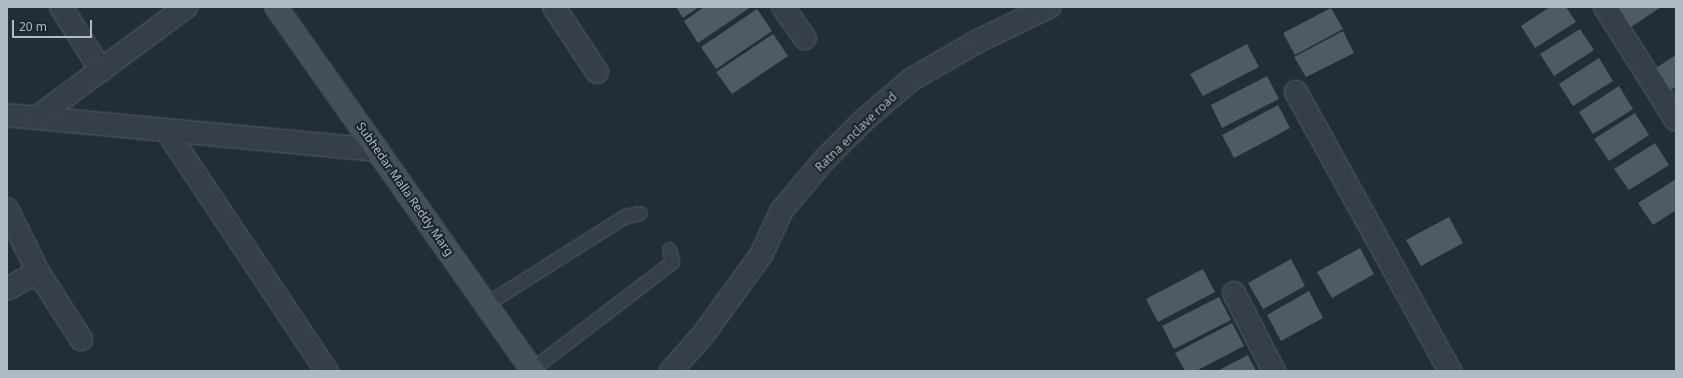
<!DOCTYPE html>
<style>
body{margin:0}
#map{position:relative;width:1683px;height:378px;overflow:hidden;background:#222e36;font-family:"Noto Sans",sans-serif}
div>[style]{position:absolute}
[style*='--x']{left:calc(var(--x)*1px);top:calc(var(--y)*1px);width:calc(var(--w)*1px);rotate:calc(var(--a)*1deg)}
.building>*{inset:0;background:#4e5a65}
.roads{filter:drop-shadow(0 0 1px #535d64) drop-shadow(0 0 1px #535d64)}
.service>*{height:13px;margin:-6.5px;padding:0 6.5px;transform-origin:6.5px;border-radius:6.5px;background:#363f47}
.minor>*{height:22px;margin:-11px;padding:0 11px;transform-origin:11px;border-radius:11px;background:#363f47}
.secondary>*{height:22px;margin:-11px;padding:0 11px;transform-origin:11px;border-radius:11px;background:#444f59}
span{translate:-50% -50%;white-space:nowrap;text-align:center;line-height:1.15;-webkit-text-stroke:4px #1b242b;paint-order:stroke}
.street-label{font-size:12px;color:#b0bac3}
.frame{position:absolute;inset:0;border:8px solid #b0bac3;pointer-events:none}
.scale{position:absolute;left:12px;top:20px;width:80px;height:18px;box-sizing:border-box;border:2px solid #b0bac3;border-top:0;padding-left:5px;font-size:12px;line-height:14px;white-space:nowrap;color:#b0bac3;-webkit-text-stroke:3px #1b242b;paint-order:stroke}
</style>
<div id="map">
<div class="building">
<i style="clip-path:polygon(676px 7px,699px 7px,683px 18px)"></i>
<i style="clip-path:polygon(704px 7px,751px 7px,698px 43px,684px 21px)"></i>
<i style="clip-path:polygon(1550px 7px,1566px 7px,1576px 22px,1535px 48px,1521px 26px)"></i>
<i style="clip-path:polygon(1618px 7px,1661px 7px,1631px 27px)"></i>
<i style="clip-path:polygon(1331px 8px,1343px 29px,1295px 55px,1283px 33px)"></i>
<i style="clip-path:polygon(757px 9px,772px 31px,716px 69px,701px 47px)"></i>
<i style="clip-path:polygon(1580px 29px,1594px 50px,1554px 76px,1540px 54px)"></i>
<i style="clip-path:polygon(1343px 31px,1354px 53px,1306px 77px,1294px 57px)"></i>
<i style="clip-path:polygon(773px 34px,788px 56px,732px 94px,716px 72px)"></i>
<i style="clip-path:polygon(1247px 44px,1259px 67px,1203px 96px,1190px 74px)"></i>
<i style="clip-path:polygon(1676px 55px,1676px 87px,1670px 90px,1656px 68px)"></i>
<i style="clip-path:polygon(1599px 58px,1613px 81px,1573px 106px,1559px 84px)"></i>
<i style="clip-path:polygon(1267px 76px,1279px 99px,1222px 128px,1211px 105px)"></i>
<i style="clip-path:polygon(1619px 86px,1633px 109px,1593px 134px,1579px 112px)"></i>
<i style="clip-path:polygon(1278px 105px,1290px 128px,1234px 158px,1222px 135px)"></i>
<i style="clip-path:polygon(1635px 113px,1649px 135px,1609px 161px,1594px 139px)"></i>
<i style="clip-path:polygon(1655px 143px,1669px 165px,1629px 190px,1614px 169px)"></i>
<i style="clip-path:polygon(1676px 179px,1676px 210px,1653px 225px,1638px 203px)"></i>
<i style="clip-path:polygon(1449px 217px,1463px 243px,1421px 266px,1406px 240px)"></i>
<i style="clip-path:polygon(1360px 248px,1374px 274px,1332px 298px,1317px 272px)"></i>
<i style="clip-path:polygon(1291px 259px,1305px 286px,1263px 309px,1248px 283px)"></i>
<i style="clip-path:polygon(1203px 269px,1215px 292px,1158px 322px,1146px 299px)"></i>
<i style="clip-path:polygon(1309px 291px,1323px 318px,1281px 341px,1267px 315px)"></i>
<i style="clip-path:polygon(1219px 297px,1231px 320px,1174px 349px,1162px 326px)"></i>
<i style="clip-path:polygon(1232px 323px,1244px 346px,1196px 371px,1185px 371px,1175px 353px)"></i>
<i style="clip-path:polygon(1248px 355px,1256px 371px,1217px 371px)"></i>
</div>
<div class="roads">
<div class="service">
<i style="--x:486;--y:304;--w:165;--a:-32.3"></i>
<i style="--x:625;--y:216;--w:15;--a:-11"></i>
<i style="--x:532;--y:369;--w:176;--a:-37.4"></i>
<i style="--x:672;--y:262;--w:13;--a:-103"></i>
</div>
<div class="minor">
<i style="--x:61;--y:7;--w:75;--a:57.6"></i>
<i style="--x:554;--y:7;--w:78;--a:56.5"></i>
<i style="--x:783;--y:7;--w:38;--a:55"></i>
<i style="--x:1605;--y:7;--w:133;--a:57.9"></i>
<i style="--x:1296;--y:92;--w:319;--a:61.1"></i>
<i style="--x:7;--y:115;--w:372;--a:5.4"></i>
<i style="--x:36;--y:118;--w:187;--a:-36.5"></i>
<i style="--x:166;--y:130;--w:290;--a:56.3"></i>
<i style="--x:7;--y:209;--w:70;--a:63.8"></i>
<i style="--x:7;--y:289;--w:35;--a:-29"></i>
<i style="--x:38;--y:272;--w:80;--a:57.3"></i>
<i style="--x:1234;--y:293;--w:88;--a:62.9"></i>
<i style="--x:671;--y:371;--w:48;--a:-48.4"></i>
<i style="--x:703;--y:335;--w:99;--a:-54.1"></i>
<i style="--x:761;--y:255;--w:50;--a:-65"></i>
<i style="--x:782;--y:210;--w:67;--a:-49.9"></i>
<i style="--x:825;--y:159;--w:55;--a:-45"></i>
<i style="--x:864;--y:120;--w:63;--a:-40.5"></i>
<i style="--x:912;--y:79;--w:76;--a:-29.9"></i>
<i style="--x:978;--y:41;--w:79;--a:-25.6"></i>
</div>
<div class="secondary">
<i style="--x:276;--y:7;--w:446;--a:54.8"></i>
</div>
</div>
<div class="street-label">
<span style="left:856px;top:132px;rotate:-44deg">Ratna enclave road</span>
<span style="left:405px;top:189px;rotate:55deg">Subhedar Malla Reddy Marg</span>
</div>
<div class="frame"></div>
<div class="scale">20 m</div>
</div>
